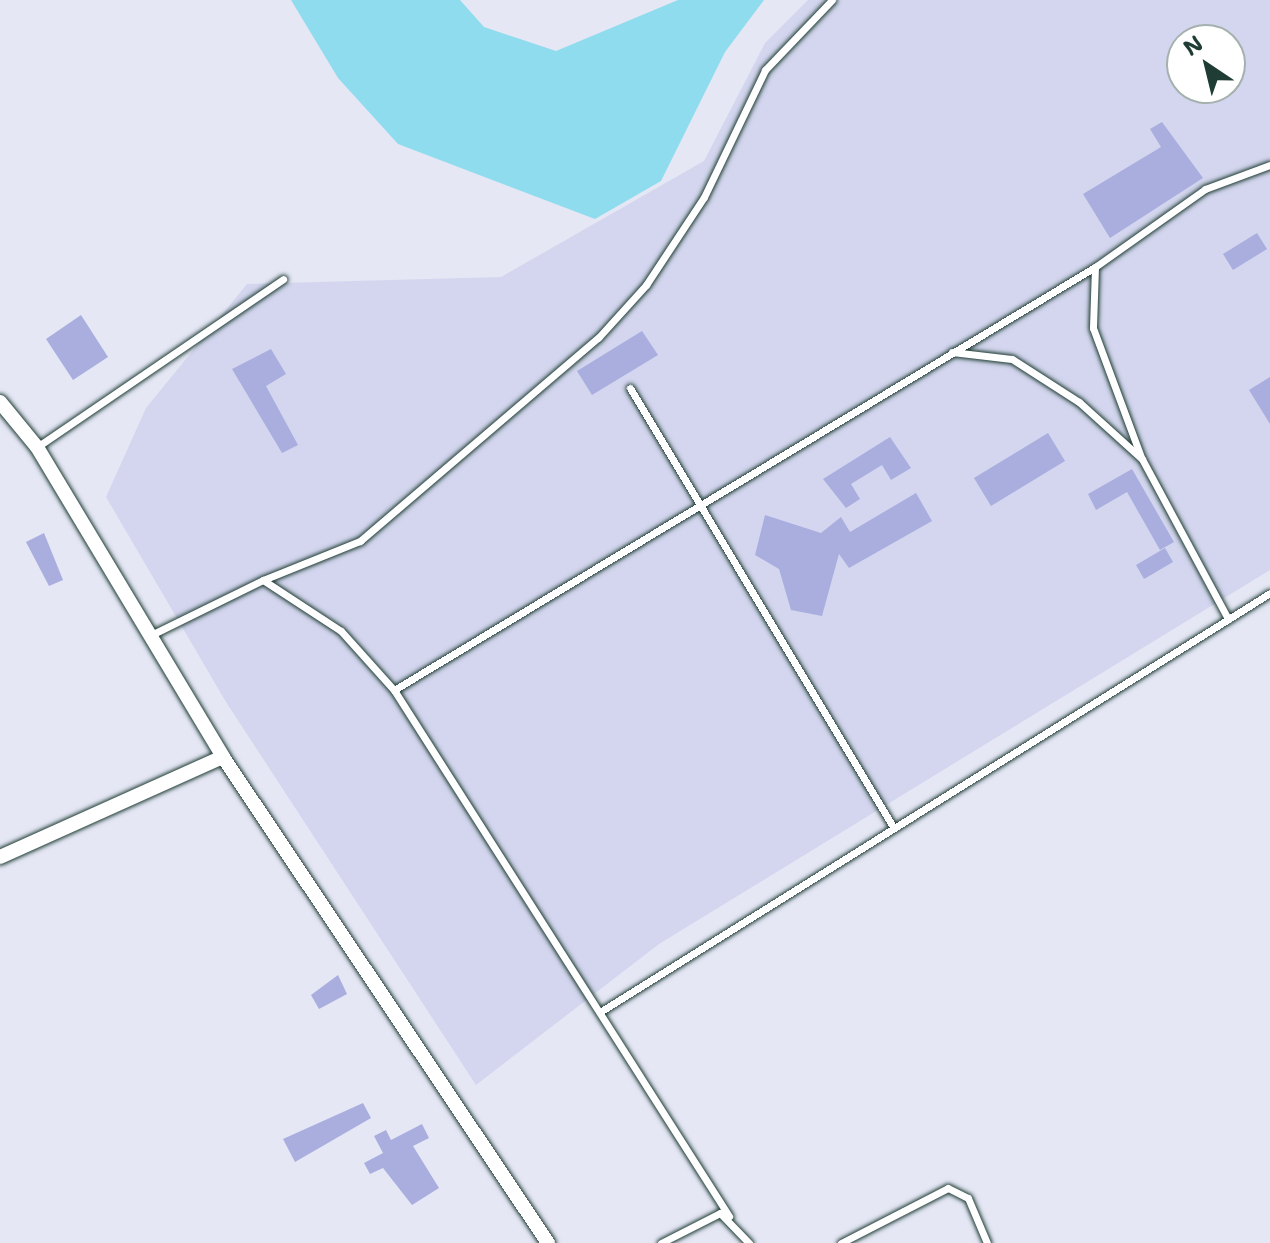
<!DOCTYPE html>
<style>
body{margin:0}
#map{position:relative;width:1270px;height:1243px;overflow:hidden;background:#e5e7f5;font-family:"Shantell Sans",sans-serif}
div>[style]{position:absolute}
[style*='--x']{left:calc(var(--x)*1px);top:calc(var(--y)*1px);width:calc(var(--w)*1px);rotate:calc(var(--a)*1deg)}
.built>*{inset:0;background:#d3d6ee}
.water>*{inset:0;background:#8fdcee}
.building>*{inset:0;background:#a9aedf}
.roads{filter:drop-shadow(0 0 2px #1f3d34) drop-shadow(0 0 2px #1f3d34)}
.lane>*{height:7px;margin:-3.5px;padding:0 3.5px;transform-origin:3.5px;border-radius:3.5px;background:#fff}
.street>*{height:14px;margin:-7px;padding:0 7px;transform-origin:7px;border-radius:7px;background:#fff}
span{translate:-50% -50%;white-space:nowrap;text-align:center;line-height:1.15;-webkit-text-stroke:7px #fff;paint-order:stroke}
.north{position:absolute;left:1166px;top:24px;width:80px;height:80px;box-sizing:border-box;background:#fff;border:2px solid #a5b1ae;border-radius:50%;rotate:325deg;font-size:22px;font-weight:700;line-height:32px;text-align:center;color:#1f3d34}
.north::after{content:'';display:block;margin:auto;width:28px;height:36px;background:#1f3d34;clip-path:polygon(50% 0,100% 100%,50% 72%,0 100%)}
</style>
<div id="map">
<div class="built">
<i style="clip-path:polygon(evenodd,808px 0,1270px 0,1270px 570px,659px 944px,476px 1085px,226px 702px,106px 497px,146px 408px,247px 284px,501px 277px,704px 161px,765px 43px,808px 0,1182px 40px,1230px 40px,1230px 88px,1182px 88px,1182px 40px)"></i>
</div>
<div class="water">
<i style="clip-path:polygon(291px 0,460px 0,484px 27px,556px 51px,678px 0,764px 0,725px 52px,661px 181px,595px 219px,398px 144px,338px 78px)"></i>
</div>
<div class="building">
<i style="clip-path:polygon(1162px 122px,1203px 178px,1110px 238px,1083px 194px,1161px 147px,1150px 129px)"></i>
<i style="clip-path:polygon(1257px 233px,1267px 249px,1233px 270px,1223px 254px)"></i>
<i style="clip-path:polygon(81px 315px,108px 357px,73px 380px,46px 339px)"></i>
<i style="clip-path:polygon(642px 331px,658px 355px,592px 395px,577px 371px)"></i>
<i style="clip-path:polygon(271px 349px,286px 374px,266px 386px,298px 445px,282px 453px,232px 369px)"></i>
<i style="clip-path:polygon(1270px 377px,1270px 424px,1249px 390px)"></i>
<i style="clip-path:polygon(1048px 433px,1065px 461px,991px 506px,974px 478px)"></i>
<i style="clip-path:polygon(890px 437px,911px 468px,891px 480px,882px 465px,851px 484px,860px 499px,846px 508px,823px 479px)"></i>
<i style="clip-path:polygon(1132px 469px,1174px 542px,1160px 550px,1127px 492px,1096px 510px,1088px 494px)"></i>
<i style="clip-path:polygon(916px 493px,932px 521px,849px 568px,839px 554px,822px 616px,791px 610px,779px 569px,755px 555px,765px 515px,821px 533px,841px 517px,850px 532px)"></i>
<i style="clip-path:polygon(44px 533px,63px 580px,49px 586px,26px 542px)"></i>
<i style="clip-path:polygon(1165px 548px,1173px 562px,1144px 579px,1136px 565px)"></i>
<i style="clip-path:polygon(338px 975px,347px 994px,319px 1009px,311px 995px)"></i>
<i style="clip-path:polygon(363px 1103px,371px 1118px,295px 1162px,283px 1139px)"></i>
<i style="clip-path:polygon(422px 1124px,429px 1138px,413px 1146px,439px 1188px,412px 1205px,383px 1168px,370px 1174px,364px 1163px,383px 1153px,374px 1136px,386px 1130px,391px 1140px)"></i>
</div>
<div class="roads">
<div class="lane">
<i style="--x:1095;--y:267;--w:61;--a:91.9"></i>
<i style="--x:1093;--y:328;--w:138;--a:69.6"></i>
<i style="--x:952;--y:352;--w:60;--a:6.7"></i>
<i style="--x:1012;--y:359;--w:80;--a:32.7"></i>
<i style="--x:1079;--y:402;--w:85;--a:42.1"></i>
<i style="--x:1142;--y:459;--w:182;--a:61.7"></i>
<i style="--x:630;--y:388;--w:510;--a:59.06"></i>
<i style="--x:37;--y:447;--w:298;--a:-34.3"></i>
<i style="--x:263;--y:580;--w:105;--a:-21.9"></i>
<i style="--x:360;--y:541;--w:313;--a:-40.5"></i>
<i style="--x:598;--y:338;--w:72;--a:-47.8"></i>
<i style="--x:646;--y:285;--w:105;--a:-56.6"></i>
<i style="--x:704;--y:197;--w:141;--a:-64.3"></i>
<i style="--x:765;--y:70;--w:97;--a:-46.3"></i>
<i style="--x:151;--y:635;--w:125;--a:-26.2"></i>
<i style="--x:263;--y:580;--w:93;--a:33.2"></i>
<i style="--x:341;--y:631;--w:79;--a:48.1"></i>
<i style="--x:394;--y:690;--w:624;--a:57.51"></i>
<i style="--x:394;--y:690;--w:819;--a:-31.11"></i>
<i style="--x:1095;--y:267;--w:135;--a:-35.3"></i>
<i style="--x:1205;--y:189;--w:69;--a:-20.3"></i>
<i style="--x:600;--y:1012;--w:790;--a:-32.02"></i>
<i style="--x:661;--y:1243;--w:66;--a:-27"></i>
<i style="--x:720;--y:1213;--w:42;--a:46"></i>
<i style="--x:841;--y:1243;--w:120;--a:-27.2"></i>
<i style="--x:948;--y:1188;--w:22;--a:27"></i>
<i style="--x:968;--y:1198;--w:49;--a:67.1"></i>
</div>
<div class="street">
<i style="--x:0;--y:402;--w:58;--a:50.6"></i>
<i style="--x:37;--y:447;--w:362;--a:59"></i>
<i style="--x:223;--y:757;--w:585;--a:56.23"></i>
<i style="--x:0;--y:857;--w:244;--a:-24.2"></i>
</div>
</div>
<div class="north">N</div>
</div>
